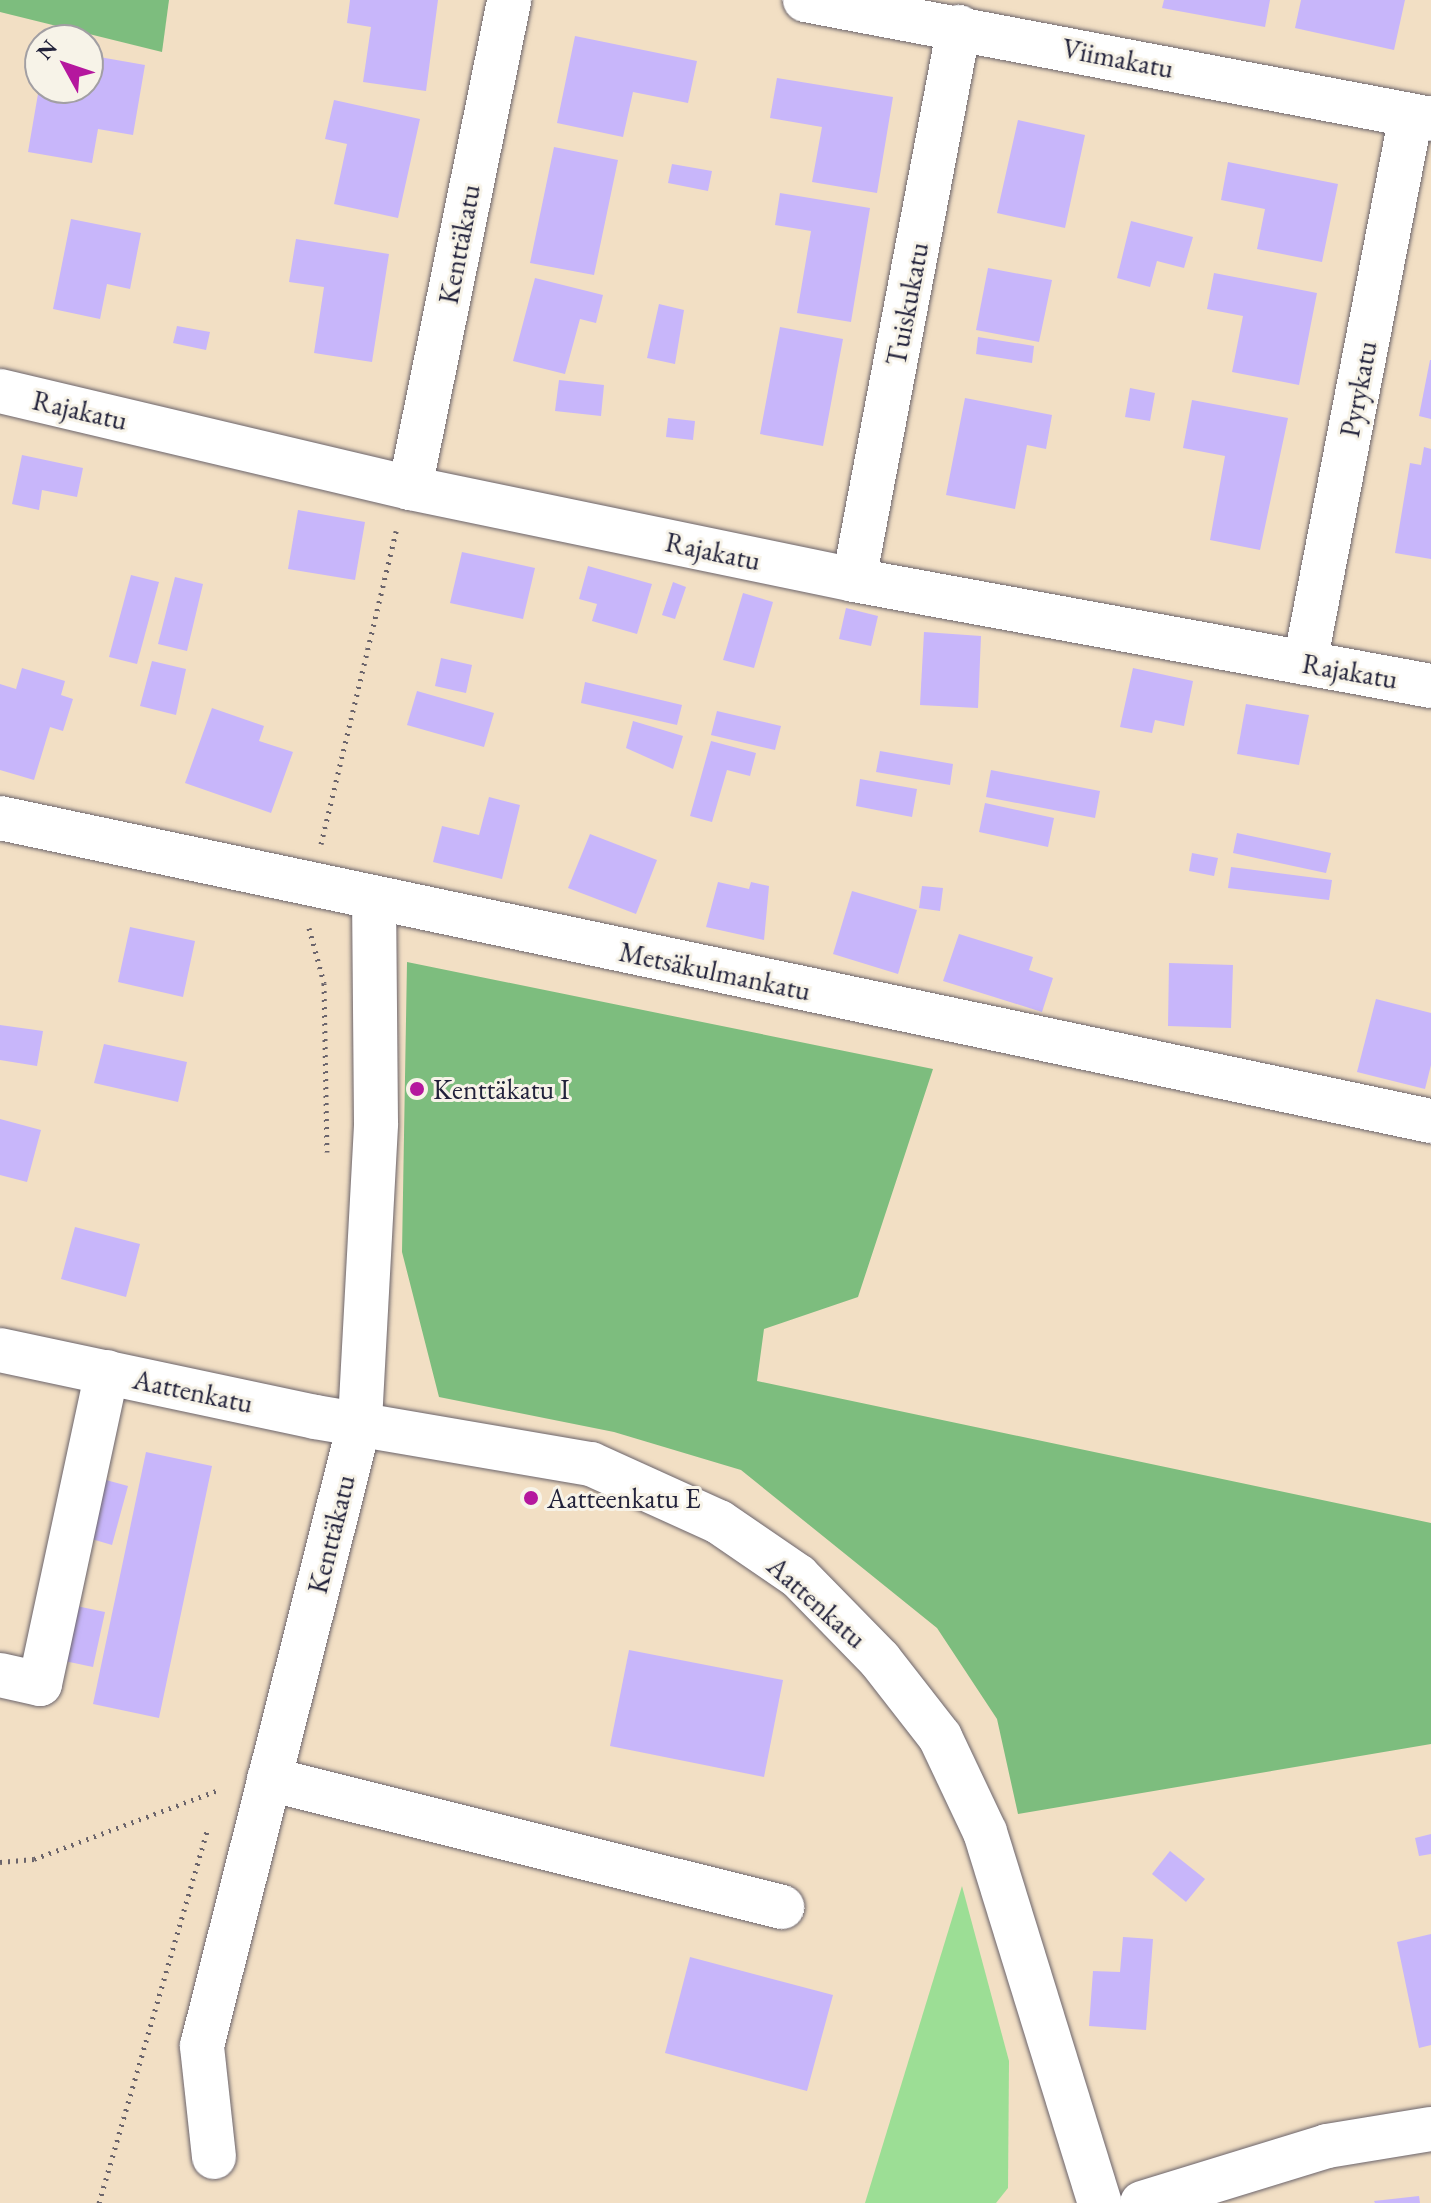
<!DOCTYPE html>
<meta charset="utf-8">
<style>
body{margin:0}
#map{position:relative;width:1431px;height:2203px;overflow:hidden;background:#f2dfc4;font-family:"EB Garamond",serif}
div>[style]{position:absolute}
[style*='--x']{left:calc(var(--x)*1px);top:calc(var(--y)*1px);width:calc(var(--w)*1px);rotate:calc(var(--a)*1deg)}
.green>*{inset:0;background:#9cde95}
.forest>*{inset:0;background:#7dbd7e}
.building>*{inset:0;background:#c8b6fa}
.path>*{height:5px;margin-top:-2.5px;transform-origin:0;background:repeating-linear-gradient(90deg,#6b646b 0 2px,transparent 0 8px)}
.roads{filter:drop-shadow(0 0 2px #6b646b) drop-shadow(0 0 2px #6b646b)}
.minor>*{height:44px;margin:-22px;padding:0 22px;transform-origin:22px;border-radius:22px;background:#fff}
.dots>*{width:22px;height:22px;translate:-50% -50%;box-sizing:border-box;border:4px solid #f7f3e8;border-radius:50%}
span{translate:-50% -50%;white-space:nowrap;text-align:center;line-height:1.15;-webkit-text-stroke:6px #f7f3e8;paint-order:stroke}
.street-label{font-size:28px;color:#22223b}
.poi-label{font-size:28px;color:#22223b}
.left{translate:0 -50%;text-align:left}
.north{position:absolute;left:24px;top:24px;width:80px;height:80px;box-sizing:border-box;background:#f7f3e8;border:2px solid #a29fa3;border-radius:50%;rotate:310deg;font-size:22px;font-weight:700;line-height:32px;text-align:center;color:#22223b}
.north::after{content:'';display:block;margin:auto;width:28px;height:36px;background:#b5179e;clip-path:polygon(50% 0,100% 100%,50% 72%,0 100%)}
</style>
<div id="map">
<div class="green">
<i style="clip-path:polygon(962px 1886px,1009px 2061px,1008px 2188px,996px 2203px,865px 2203px)"></i>
</div>
<div class="forest">
<i style="clip-path:polygon(0 0,169px 0,162px 52px,0 12px)"></i>
<i style="clip-path:polygon(407px 962px,933px 1069px,858px 1297px,764px 1329px,757px 1381px,1431px 1523px,1431px 1744px,1018px 1814px,997px 1719px,937px 1628px,741px 1470px,614px 1432px,439px 1397px,402px 1252px)"></i>
</div>
<div class="building">
<i style="clip-path:polygon(350px 0,438px 0,426px 91px,363px 82px,371px 27px,347px 23px)"></i>
<i style="clip-path:polygon(1164px 0,1270px 0,1265px 27px,1162px 8px)"></i>
<i style="clip-path:polygon(1301px 0,1405px 0,1394px 50px,1295px 28px)"></i>
<i style="clip-path:polygon(575px 36px,697px 61px,688px 103px,633px 92px,623px 137px,557px 123px)"></i>
<i style="clip-path:polygon(88px 55px,145px 65px,133px 135px,98px 129px,92px 163px,28px 152px,39px 88px,88px 88px)"></i>
<i style="clip-path:polygon(777px 78px,893px 97px,877px 193px,812px 182px,822px 127px,770px 118px)"></i>
<i style="clip-path:polygon(334px 100px,420px 119px,398px 218px,334px 204px,347px 144px,325px 139px)"></i>
<i style="clip-path:polygon(1018px 120px,1085px 135px,1065px 228px,997px 213px)"></i>
<i style="clip-path:polygon(554px 147px,618px 160px,594px 275px,530px 263px)"></i>
<i style="clip-path:polygon(1228px 162px,1338px 184px,1322px 262px,1257px 249px,1265px 209px,1221px 200px)"></i>
<i style="clip-path:polygon(672px 164px,712px 171px,708px 191px,668px 183px)"></i>
<i style="clip-path:polygon(780px 193px,870px 208px,851px 322px,797px 313px,811px 231px,775px 225px)"></i>
<i style="clip-path:polygon(71px 219px,141px 233px,130px 289px,107px 284px,100px 319px,53px 309px)"></i>
<i style="clip-path:polygon(1131px 221px,1193px 237px,1184px 268px,1157px 261px,1150px 287px,1117px 278px)"></i>
<i style="clip-path:polygon(296px 239px,389px 254px,372px 362px,314px 353px,324px 287px,289px 282px)"></i>
<i style="clip-path:polygon(988px 268px,1052px 280px,1039px 342px,976px 330px)"></i>
<i style="clip-path:polygon(1214px 273px,1317px 293px,1299px 385px,1232px 372px,1243px 316px,1207px 309px)"></i>
<i style="clip-path:polygon(535px 278px,603px 295px,596px 323px,580px 319px,565px 374px,513px 361px)"></i>
<i style="clip-path:polygon(659px 304px,684px 310px,675px 364px,647px 358px)"></i>
<i style="clip-path:polygon(177px 326px,210px 332px,206px 350px,173px 343px)"></i>
<i style="clip-path:polygon(780px 327px,843px 339px,823px 446px,760px 434px)"></i>
<i style="clip-path:polygon(978px 337px,1034px 346px,1032px 363px,976px 354px)"></i>
<i style="clip-path:polygon(1430px 360px,1431px 360px,1431px 419px,1419px 416px)"></i>
<i style="clip-path:polygon(559px 380px,604px 385px,601px 416px,555px 411px)"></i>
<i style="clip-path:polygon(1130px 388px,1155px 393px,1150px 421px,1125px 417px)"></i>
<i style="clip-path:polygon(965px 398px,1052px 415px,1046px 449px,1027px 445px,1015px 509px,946px 495px)"></i>
<i style="clip-path:polygon(1192px 400px,1288px 418px,1260px 550px,1210px 540px,1225px 456px,1183px 448px)"></i>
<i style="clip-path:polygon(668px 418px,695px 421px,693px 440px,666px 437px)"></i>
<i style="clip-path:polygon(1424px 447px,1431px 449px,1431px 559px,1395px 553px,1410px 463px,1421px 465px)"></i>
<i style="clip-path:polygon(22px 455px,83px 468px,77px 497px,42px 490px,39px 510px,12px 504px)"></i>
<i style="clip-path:polygon(298px 510px,365px 522px,355px 580px,288px 569px)"></i>
<i style="clip-path:polygon(462px 552px,535px 568px,523px 619px,450px 603px)"></i>
<i style="clip-path:polygon(588px 566px,652px 584px,637px 634px,592px 621px,597px 604px,579px 599px)"></i>
<i style="clip-path:polygon(131px 575px,159px 582px,137px 664px,109px 657px)"></i>
<i style="clip-path:polygon(175px 577px,203px 584px,187px 651px,158px 644px)"></i>
<i style="clip-path:polygon(673px 582px,686px 587px,675px 619px,662px 615px)"></i>
<i style="clip-path:polygon(743px 593px,773px 602px,754px 668px,723px 660px)"></i>
<i style="clip-path:polygon(846px 608px,878px 616px,871px 646px,839px 639px)"></i>
<i style="clip-path:polygon(924px 632px,981px 636px,978px 708px,920px 705px)"></i>
<i style="clip-path:polygon(441px 658px,472px 665px,466px 693px,435px 686px)"></i>
<i style="clip-path:polygon(152px 661px,186px 669px,176px 715px,140px 706px)"></i>
<i style="clip-path:polygon(22px 668px,65px 681px,61px 695px,73px 699px,63px 731px,50px 727px,34px 780px,0 770px,0 684px,16px 689px)"></i>
<i style="clip-path:polygon(1133px 668px,1193px 681px,1184px 726px,1155px 720px,1152px 733px,1120px 727px)"></i>
<i style="clip-path:polygon(585px 682px,682px 705px,677px 725px,581px 703px)"></i>
<i style="clip-path:polygon(417px 691px,494px 713px,484px 747px,407px 725px)"></i>
<i style="clip-path:polygon(1246px 704px,1309px 715px,1299px 765px,1237px 754px)"></i>
<i style="clip-path:polygon(212px 708px,264px 726px,259px 741px,293px 752px,271px 813px,185px 783px)"></i>
<i style="clip-path:polygon(717px 711px,781px 726px,775px 750px,711px 735px)"></i>
<i style="clip-path:polygon(633px 721px,683px 736px,673px 769px,626px 748px)"></i>
<i style="clip-path:polygon(711px 741px,756px 753px,750px 776px,727px 770px,712px 822px,690px 816px)"></i>
<i style="clip-path:polygon(880px 751px,953px 764px,950px 785px,876px 772px)"></i>
<i style="clip-path:polygon(991px 770px,1100px 791px,1095px 818px,986px 797px)"></i>
<i style="clip-path:polygon(860px 779px,917px 789px,912px 817px,856px 806px)"></i>
<i style="clip-path:polygon(489px 797px,520px 805px,502px 879px,433px 862px,442px 826px,479px 835px)"></i>
<i style="clip-path:polygon(985px 803px,1054px 818px,1048px 847px,979px 832px)"></i>
<i style="clip-path:polygon(1237px 833px,1331px 853px,1326px 873px,1233px 853px)"></i>
<i style="clip-path:polygon(590px 834px,657px 860px,636px 914px,568px 888px)"></i>
<i style="clip-path:polygon(1192px 853px,1218px 858px,1214px 876px,1189px 871px)"></i>
<i style="clip-path:polygon(1231px 867px,1332px 880px,1329px 900px,1228px 888px)"></i>
<i style="clip-path:polygon(718px 882px,749px 889px,751px 882px,769px 886px,764px 940px,706px 927px)"></i>
<i style="clip-path:polygon(922px 886px,943px 888px,940px 911px,919px 908px)"></i>
<i style="clip-path:polygon(852px 891px,917px 910px,898px 974px,833px 954px)"></i>
<i style="clip-path:polygon(130px 927px,195px 941px,183px 997px,118px 982px)"></i>
<i style="clip-path:polygon(959px 934px,1033px 957px,1029px 970px,1053px 978px,1042px 1012px,943px 981px)"></i>
<i style="clip-path:polygon(1169px 963px,1233px 965px,1231px 1028px,1168px 1026px)"></i>
<i style="clip-path:polygon(1376px 999px,1431px 1013px,1431px 1065px,1425px 1089px,1357px 1072px)"></i>
<i style="clip-path:polygon(0 1025px,43px 1031px,37px 1066px,0 1060px)"></i>
<i style="clip-path:polygon(104px 1044px,187px 1062px,178px 1102px,94px 1083px)"></i>
<i style="clip-path:polygon(0 1119px,41px 1130px,27px 1182px,0 1175px)"></i>
<i style="clip-path:polygon(75px 1227px,140px 1244px,126px 1297px,61px 1279px)"></i>
<i style="clip-path:polygon(146px 1452px,212px 1466px,159px 1718px,93px 1704px)"></i>
<i style="clip-path:polygon(95px 1477px,128px 1486px,112px 1545px,78px 1535px)"></i>
<i style="clip-path:polygon(67px 1604px,105px 1612px,93px 1667px,55px 1659px)"></i>
<i style="clip-path:polygon(629px 1650px,783px 1680px,764px 1777px,610px 1746px)"></i>
<i style="clip-path:polygon(1431px 1834px,1431px 1854px,1419px 1856px,1415px 1838px)"></i>
<i style="clip-path:polygon(1170px 1851px,1205px 1879px,1186px 1902px,1152px 1874px)"></i>
<i style="clip-path:polygon(1431px 1934px,1431px 2045px,1419px 2048px,1397px 1942px)"></i>
<i style="clip-path:polygon(1123px 1937px,1153px 1939px,1146px 2030px,1089px 2026px,1093px 1971px,1120px 1972px)"></i>
<i style="clip-path:polygon(690px 1957px,833px 1995px,807px 2091px,665px 2053px)"></i>
<i style="clip-path:polygon(1419px 2196px,1420px 2203px,1375px 2203px,1374px 2201px)"></i>
</div>
<div class="path">
<i style="--x:321;--y:844;--w:322;--a:-76.5"></i>
<i style="--x:309;--y:928;--w:57;--a:74.7"></i>
<i style="--x:324;--y:983;--w:169;--a:89"></i>
<i style="--x:0;--y:1862;--w:34;--a:-5"></i>
<i style="--x:34;--y:1859;--w:197;--a:-20.5"></i>
<i style="--x:99;--y:2203;--w:391;--a:-73.8"></i>
</div>
<div class="roads">
<div class="minor">
<i style="--x:805;--y:0;--w:637;--a:10.76"></i>
<i style="--x:0;--y:391;--w:421;--a:13.3"></i>
<i style="--x:410;--y:488;--w:453;--a:11.7"></i>
<i style="--x:854;--y:580;--w:587;--a:10.41"></i>
<i style="--x:410;--y:488;--w:498;--a:-78.5"></i>
<i style="--x:854;--y:580;--w:563;--a:-79.25"></i>
<i style="--x:1305;--y:663;--w:558;--a:-79.05"></i>
<i style="--x:0;--y:818;--w:1463;--a:11.96"></i>
<i style="--x:0;--y:1350;--w:322;--a:12"></i>
<i style="--x:315;--y:1417;--w:280;--a:9.7"></i>
<i style="--x:591;--y:1464;--w:141;--a:24.4"></i>
<i style="--x:719;--y:1522;--w:96;--a:34.4"></i>
<i style="--x:798;--y:1576;--w:117;--a:45.7"></i>
<i style="--x:880;--y:1660;--w:98;--a:52.1"></i>
<i style="--x:940;--y:1737;--w:105;--a:64.7"></i>
<i style="--x:985;--y:1832;--w:388;--a:72.8"></i>
<i style="--x:0;--y:1675;--w:41;--a:12.7"></i>
<i style="--x:40;--y:1684;--w:319;--a:-77.9"></i>
<i style="--x:269;--y:1779;--w:529;--a:14.01"></i>
<i style="--x:214;--y:2157;--w:112;--a:-96.2"></i>
<i style="--x:202;--y:2046;--w:645;--a:-75.81"></i>
<i style="--x:360;--y:1421;--w:298;--a:-86.9"></i>
<i style="--x:376;--y:1123;--w:224;--a:-90.5"></i>
<i style="--x:1142;--y:2203;--w:194;--a:-17.1"></i>
<i style="--x:1327;--y:2146;--w:105;--a:-9.3"></i>
</div>
</div>
<div class="dots">
<i style="left:417px;top:1089px;background:#b5179e"></i>
<i style="left:531px;top:1498px;background:#b5179e"></i>
</div>
<div class="street-label">
<span style="left:1118px;top:58px;rotate:11deg">Viimakatu</span>
<span style="left:459px;top:244px;rotate:-79deg">Kenttäkatu</span>
<span style="left:907px;top:304px;rotate:-79deg">Tuiskukatu</span>
<span style="left:1358px;top:389px;rotate:-79deg">Pyrykatu</span>
<span style="left:80px;top:410px;rotate:13deg">Rajakatu</span>
<span style="left:713px;top:551px;rotate:12deg">Rajakatu</span>
<span style="left:1350px;top:671px;rotate:10deg">Rajakatu</span>
<span style="left:715px;top:971px;rotate:12deg">Metsäkulmankatu</span>
<span style="left:193px;top:1391px;rotate:12deg">Aattenkatu</span>
<span style="left:331px;top:1534px;rotate:-76deg">Kenttäkatu</span>
<span style="left:817px;top:1602px;rotate:42deg">Aattenkatu</span>
</div>
<div class="poi-label">
<span class="left" style="left:433px;top:1089px">Kenttäkatu I</span>
<span class="left" style="left:547px;top:1498px">Aatteenkatu E</span>
</div>
<div class="north">N</div>
</div>
